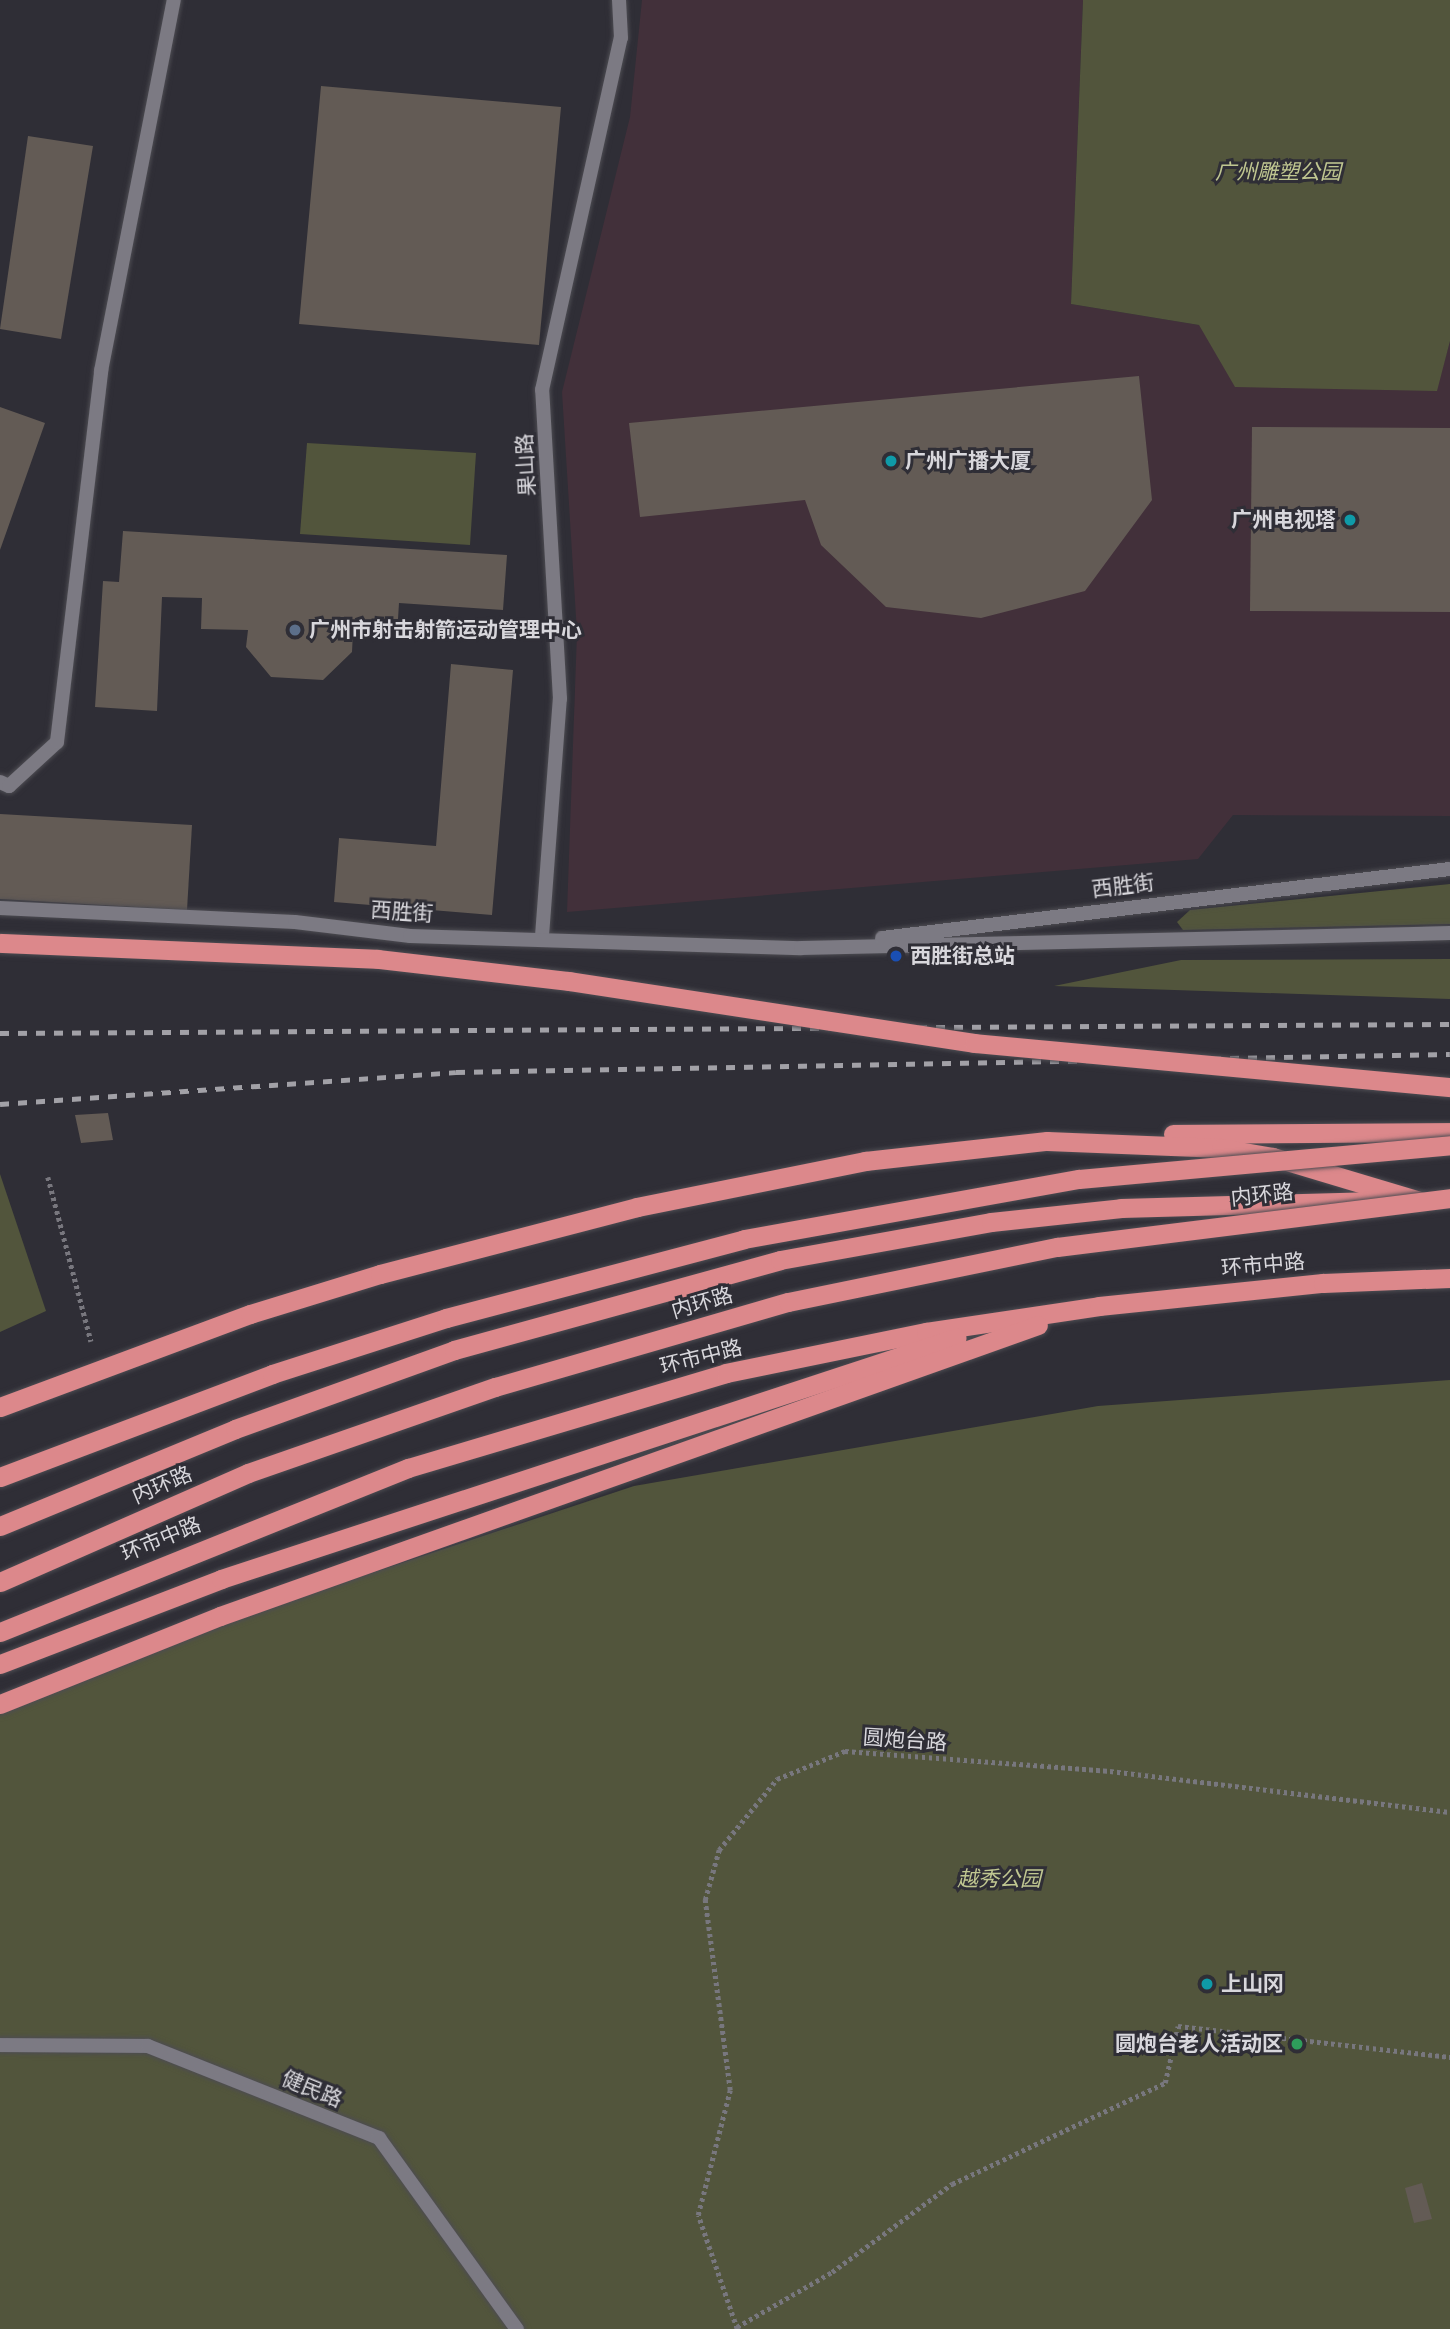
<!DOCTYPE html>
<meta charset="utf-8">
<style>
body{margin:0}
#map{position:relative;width:1450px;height:2329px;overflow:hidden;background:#2f2e36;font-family:Lora,"Noto Sans SC",serif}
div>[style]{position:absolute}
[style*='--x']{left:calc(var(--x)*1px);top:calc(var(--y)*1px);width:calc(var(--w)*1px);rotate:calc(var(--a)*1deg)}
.commercial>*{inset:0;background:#42303a}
.green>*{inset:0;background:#52553c}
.building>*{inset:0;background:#635b55}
.path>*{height:4.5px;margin-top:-2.25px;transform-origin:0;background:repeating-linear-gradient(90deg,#78777e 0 3.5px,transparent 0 7px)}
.roads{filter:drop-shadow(0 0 2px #4d4c52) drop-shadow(0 0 2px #4d4c52)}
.service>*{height:14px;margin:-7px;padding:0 7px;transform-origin:7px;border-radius:7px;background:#7c7a83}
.minor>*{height:14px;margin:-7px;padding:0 7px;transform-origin:7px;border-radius:7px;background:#7c7a83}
.trunk>*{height:19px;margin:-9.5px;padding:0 9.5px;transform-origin:9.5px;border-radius:9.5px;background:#dc888b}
.rail>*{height:5px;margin-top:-2.5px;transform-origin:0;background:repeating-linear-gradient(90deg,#a2a1a7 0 9px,transparent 0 18px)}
.bridges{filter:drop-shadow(0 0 2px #4d4c52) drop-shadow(0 0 2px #4d4c52)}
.trunk-bridge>*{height:19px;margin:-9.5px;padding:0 9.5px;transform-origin:9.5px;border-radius:9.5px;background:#dc888b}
.dots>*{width:19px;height:19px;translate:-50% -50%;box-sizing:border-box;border:4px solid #2f2e36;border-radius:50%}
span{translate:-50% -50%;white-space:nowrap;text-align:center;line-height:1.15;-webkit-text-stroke:6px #2f2e36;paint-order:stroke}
.park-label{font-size:21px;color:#c0c791;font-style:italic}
.poi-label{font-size:21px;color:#d8d7dc;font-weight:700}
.left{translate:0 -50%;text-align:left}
.right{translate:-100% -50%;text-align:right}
.street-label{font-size:21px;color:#d8d7dc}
</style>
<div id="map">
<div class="commercial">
<i style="clip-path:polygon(642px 0,1083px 0,1071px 304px,1199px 325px,1436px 391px,1450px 341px,1450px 816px,1233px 815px,1198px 859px,567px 912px,577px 633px,562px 392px,630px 117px)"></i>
</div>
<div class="green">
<i style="clip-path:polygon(1083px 0,1450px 0,1450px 341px,1437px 391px,1235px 387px,1199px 325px,1071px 304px)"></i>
<i style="clip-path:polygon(307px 443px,476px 453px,470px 545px,300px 534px)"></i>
<i style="clip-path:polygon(1450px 884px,1450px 924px,1183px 930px,1177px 922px,1190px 910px)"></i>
<i style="clip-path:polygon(1450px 959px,1450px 999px,1054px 986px,1181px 960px)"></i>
<i style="clip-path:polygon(0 1174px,46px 1311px,0 1332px)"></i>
<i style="clip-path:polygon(1450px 1380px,1450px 2329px,0 2329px,0 1713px,245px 1615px,634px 1486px,1098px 1406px)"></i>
</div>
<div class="building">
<i style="clip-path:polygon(321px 86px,561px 107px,539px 345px,299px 324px)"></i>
<i style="clip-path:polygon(28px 136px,93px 146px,61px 339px,0 329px)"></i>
<i style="clip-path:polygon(1139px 376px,1152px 500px,1085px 591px,981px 618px,886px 607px,821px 545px,805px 500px,640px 517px,629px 423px)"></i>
<i style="clip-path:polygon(0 407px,45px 423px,0 550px)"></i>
<i style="clip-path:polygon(1252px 427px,1450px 428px,1450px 612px,1250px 611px)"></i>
<i style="clip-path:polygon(123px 531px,507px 555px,503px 610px,399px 603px,397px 635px,353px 632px,352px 652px,323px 680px,271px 677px,246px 647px,248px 630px,201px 629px,202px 598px,162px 597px,157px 711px,95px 707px,103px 581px,119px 582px)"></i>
<i style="clip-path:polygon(451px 664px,513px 670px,492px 915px,334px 902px,339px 838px,436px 846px)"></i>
<i style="clip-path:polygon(0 814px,192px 825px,187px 910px,0 899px)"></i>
<i style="clip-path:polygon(108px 1113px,113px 1140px,81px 1143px,75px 1115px)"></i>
<i style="clip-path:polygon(1422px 2183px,1432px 2219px,1414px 2223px,1405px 2188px)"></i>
</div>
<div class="path">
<i style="--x:48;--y:1177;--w:170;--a:75.3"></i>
<i style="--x:737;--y:2327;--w:110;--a:-30.1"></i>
<i style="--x:832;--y:2272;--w:149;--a:-36.3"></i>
<i style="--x:952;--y:2184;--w:236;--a:-25.4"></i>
<i style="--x:1165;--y:2083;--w:58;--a:-77.2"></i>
<i style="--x:1178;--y:2026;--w:274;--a:6.5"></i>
<i style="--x:737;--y:2329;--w:120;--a:-108.9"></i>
<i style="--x:698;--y:2215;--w:129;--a:-75.6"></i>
<i style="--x:730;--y:2090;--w:192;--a:-97.5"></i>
<i style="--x:705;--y:1900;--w:52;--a:-74.4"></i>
<i style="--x:719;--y:1850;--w:92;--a:-50.8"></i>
<i style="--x:777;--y:1779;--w:74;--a:-22.4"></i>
<i style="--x:845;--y:1751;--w:266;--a:4.3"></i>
<i style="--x:1110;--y:1771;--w:342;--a:6.9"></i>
</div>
<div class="roads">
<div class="service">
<i style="--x:0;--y:782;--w:10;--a:24"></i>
<i style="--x:9;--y:786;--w:65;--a:-42.5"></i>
<i style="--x:57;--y:742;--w:374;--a:-83.2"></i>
<i style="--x:101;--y:371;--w:378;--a:-78.9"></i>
<i style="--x:542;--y:936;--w:238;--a:-85.7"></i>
<i style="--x:560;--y:699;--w:310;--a:-93.3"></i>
<i style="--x:542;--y:390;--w:361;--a:-77.4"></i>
<i style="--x:621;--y:38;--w:38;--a:-93"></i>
<i style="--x:0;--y:2045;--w:148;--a:0.4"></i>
<i style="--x:148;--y:2046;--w:249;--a:21.7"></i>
<i style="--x:379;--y:2138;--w:236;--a:54.2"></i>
</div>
<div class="minor">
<i style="--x:0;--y:908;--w:295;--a:2.7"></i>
<i style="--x:295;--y:922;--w:116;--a:6.9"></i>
<i style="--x:410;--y:936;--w:391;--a:1.8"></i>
<i style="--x:801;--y:948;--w:649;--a:-1.32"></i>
<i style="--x:882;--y:938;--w:572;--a:-6.93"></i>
</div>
<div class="trunk">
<i style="--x:1173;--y:1134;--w:277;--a:-0.4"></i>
<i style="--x:0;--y:1407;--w:267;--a:-20.4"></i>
<i style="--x:250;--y:1314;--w:136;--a:-17.1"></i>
<i style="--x:380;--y:1274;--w:266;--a:-14.6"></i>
<i style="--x:637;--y:1207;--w:233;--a:-11.4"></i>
<i style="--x:865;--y:1161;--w:183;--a:-6.3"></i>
<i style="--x:1047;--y:1141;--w:174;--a:2.3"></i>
<i style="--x:1221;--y:1148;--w:53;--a:9.8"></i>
<i style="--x:1273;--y:1157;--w:153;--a:16.7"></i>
<i style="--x:0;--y:1526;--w:254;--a:-22.4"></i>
<i style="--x:235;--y:1429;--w:233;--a:-19.8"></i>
<i style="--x:454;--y:1350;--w:338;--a:-15.4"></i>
<i style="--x:780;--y:1260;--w:214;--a:-10.2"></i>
<i style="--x:991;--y:1222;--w:131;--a:-6.1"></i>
<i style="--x:1121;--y:1208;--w:254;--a:-1.6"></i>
<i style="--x:0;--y:1632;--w:440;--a:-21.9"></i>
<i style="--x:408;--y:1468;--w:332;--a:-16.6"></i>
<i style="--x:726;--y:1373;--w:204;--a:-11.6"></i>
<i style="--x:926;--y:1332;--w:175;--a:-8.5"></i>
<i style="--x:1099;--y:1306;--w:225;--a:-5.9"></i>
<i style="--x:1323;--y:1283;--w:127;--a:-2.3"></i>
<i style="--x:0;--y:1664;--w:237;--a:-21"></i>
<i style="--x:221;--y:1579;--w:774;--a:-18.15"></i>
<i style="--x:0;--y:1704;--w:237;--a:-21.8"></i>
<i style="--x:220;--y:1616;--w:868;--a:-19.58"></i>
</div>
</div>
<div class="rail">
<i style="--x:0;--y:1033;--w:1450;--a:-0.36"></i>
<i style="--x:0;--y:1104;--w:457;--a:-4"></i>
<i style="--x:456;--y:1072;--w:994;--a:-1.04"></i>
</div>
<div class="bridges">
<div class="trunk-bridge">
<i style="--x:0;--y:943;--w:378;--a:2.4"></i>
<i style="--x:378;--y:959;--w:192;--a:6.6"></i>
<i style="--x:569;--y:981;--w:410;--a:8.7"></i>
<i style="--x:974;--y:1043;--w:478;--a:5.3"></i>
<i style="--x:0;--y:1477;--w:291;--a:-20.7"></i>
<i style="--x:272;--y:1374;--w:183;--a:-17.8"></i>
<i style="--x:446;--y:1318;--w:308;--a:-14.8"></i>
<i style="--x:744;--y:1239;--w:340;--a:-10.2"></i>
<i style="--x:1079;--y:1179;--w:373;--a:-5.2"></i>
<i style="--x:0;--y:1582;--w:271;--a:-23.7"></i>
<i style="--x:248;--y:1473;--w:262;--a:-19.2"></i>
<i style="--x:495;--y:1387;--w:305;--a:-16.2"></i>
<i style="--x:788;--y:1302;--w:275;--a:-11.6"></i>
<i style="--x:1057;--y:1247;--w:396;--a:-7.1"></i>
</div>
</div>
<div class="dots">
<i style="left:891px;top:461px;background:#0f9aa8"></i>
<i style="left:1350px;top:520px;background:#0f9aa8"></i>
<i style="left:295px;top:630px;background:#5c6f8a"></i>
<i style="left:896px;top:956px;background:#1a4fb4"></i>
<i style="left:1207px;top:1984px;background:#0f9aa8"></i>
<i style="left:1297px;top:2044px;background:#2e9e5b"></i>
</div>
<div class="park-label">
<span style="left:1278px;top:172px">广州雕塑公园</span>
<span style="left:999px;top:1879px">越秀公园</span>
</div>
<div class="poi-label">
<span class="left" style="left:905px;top:461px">广州广播大厦</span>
<span class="right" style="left:1336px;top:520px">广州电视塔</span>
<span class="left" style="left:309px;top:630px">广州市射击射箭运动管理中心</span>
<span class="left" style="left:910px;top:956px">西胜街总站</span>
<span class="left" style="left:1221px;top:1984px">上山冈</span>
<span class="right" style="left:1283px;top:2044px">圆炮台老人活动区</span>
</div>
<div class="street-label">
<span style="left:526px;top:465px;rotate:-93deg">果山路</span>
<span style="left:1123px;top:886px;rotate:-7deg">西胜街</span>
<span style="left:402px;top:912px;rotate:4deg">西胜街</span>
<span style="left:1262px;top:1195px;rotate:-6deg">内环路</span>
<span style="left:1263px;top:1265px;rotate:-5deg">环市中路</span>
<span style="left:702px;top:1303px;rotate:-16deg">内环路</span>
<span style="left:701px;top:1357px;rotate:-14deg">环市中路</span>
<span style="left:162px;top:1485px;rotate:-23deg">内环路</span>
<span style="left:161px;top:1539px;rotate:-22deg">环市中路</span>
<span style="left:905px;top:1740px;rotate:4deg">圆炮台路</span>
<span style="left:312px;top:2089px;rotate:22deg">健民路</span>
</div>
</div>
